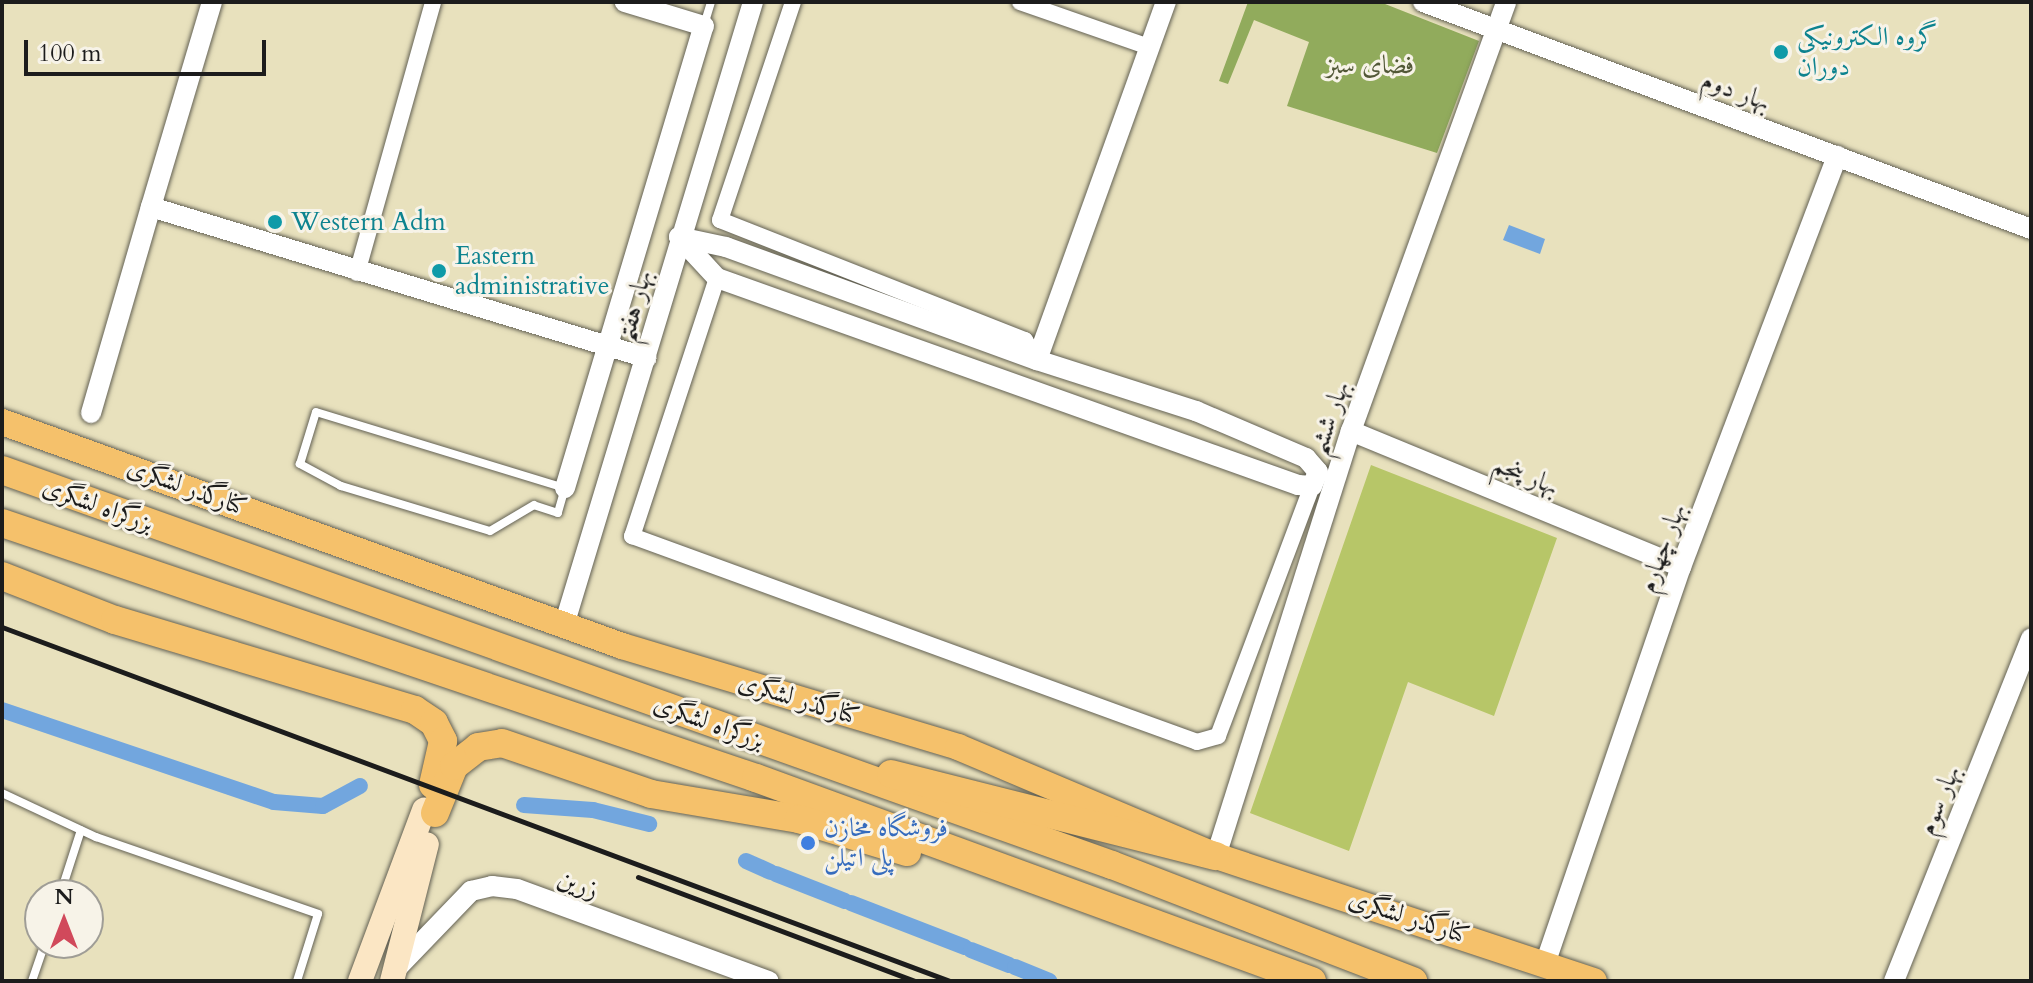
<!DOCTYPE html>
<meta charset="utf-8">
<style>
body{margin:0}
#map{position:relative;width:2033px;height:983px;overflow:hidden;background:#e8e1bd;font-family:Cardo,Amiri,serif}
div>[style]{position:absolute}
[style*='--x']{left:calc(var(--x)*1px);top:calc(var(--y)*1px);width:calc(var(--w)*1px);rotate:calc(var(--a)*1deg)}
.green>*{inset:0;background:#b7c668}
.forest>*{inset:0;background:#91ab5c}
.water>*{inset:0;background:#72a6de}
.canal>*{height:16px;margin:-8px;padding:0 8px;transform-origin:8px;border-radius:8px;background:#72a6de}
.roads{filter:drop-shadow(0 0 2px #636154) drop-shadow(0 0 2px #636154)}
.service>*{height:8px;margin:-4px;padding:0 4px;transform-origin:4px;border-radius:4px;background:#fff}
.minor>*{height:16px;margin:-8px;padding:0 8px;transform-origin:8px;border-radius:8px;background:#fff}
.tertiary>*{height:20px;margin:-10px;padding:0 10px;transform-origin:10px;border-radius:10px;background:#fff}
.secondary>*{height:24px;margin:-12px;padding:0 12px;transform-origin:12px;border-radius:12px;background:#fbe6c4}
.primary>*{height:26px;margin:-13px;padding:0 13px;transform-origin:13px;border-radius:13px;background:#f5c16b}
.trunk>*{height:28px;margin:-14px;padding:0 14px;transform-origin:14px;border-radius:14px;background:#f5c16b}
.rail>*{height:5px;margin:-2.5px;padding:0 2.5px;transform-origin:2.5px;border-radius:2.5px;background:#1c1c1c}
.dots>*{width:22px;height:22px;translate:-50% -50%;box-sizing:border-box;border:4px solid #f7f3e8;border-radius:50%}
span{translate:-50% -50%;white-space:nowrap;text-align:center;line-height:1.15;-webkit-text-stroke:6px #f7f3e8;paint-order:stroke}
.culture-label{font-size:26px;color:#0d838f}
.left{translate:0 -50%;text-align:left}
.park-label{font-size:26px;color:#525837}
.street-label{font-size:26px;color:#1c1c1c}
.shop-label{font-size:26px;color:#366cbe}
.frame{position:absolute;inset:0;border:4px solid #1c1c1c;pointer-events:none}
.north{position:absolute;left:24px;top:879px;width:80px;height:80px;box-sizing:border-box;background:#f7f3e8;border:2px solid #9f9d96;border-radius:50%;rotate:0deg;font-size:22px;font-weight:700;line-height:32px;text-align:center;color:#1c1c1c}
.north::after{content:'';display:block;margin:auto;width:28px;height:36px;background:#d1495b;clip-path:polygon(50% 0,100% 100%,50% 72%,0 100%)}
.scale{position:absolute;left:24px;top:40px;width:242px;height:36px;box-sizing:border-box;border:4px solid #1c1c1c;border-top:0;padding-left:10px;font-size:24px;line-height:28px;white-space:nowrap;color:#1c1c1c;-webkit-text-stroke:6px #f7f3e8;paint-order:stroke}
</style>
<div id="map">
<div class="green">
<i style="clip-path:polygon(1371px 465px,1557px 538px,1494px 716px,1408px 682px,1349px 851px,1250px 813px)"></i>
</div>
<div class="forest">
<i style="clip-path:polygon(1248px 2px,1380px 2px,1479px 41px,1437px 153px,1287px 106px,1309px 42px,1254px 20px,1228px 84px,1219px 81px)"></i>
</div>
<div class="water">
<i style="clip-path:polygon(1509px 225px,1545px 239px,1540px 254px,1503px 240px)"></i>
</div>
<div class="canal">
<i style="--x:2;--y:710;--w:287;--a:18.7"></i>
<i style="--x:274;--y:802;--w:49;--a:4.7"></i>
<i style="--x:323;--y:806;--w:42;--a:-28.4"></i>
<i style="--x:524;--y:805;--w:69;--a:4.1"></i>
<i style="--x:593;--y:810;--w:58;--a:14"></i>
<i style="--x:746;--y:861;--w:27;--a:24"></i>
<i style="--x:776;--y:874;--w:74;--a:21.4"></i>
<i style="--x:851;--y:903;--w:122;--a:21.1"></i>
<i style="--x:971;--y:950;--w:41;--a:21.5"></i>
<i style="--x:1015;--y:967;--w:37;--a:22"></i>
</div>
<div class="roads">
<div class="service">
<i style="--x:704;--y:25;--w:24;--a:-73"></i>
<i style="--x:316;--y:412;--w:260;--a:17"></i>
<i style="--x:565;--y:488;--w:26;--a:106"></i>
<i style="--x:558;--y:513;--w:25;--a:-162"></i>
<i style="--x:534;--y:505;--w:51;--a:149.4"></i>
<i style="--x:490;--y:531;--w:156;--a:-163.2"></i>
<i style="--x:341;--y:486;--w:47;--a:-151.8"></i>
<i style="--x:300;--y:464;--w:54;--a:-72.9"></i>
<i style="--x:2;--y:793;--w:104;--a:25.1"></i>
<i style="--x:96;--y:837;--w:235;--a:19.1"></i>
<i style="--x:318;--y:914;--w:70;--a:107.4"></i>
<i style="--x:60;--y:895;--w:68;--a:-72.1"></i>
<i style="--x:32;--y:981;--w:40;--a:-71.1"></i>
</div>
<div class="minor">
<i style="--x:793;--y:2;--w:230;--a:108.5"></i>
<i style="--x:720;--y:220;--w:328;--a:21.5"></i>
<i style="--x:1025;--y:340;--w:23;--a:59"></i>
<i style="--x:1020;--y:2;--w:137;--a:19.2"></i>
<i style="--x:357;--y:273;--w:281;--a:-74.3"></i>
<i style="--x:717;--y:278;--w:272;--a:108.2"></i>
<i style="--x:632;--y:536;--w:601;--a:20.03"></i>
<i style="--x:1197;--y:742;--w:22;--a:-16"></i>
<i style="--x:1218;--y:736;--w:267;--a:-69.4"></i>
</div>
<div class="tertiary">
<i style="--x:212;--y:2;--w:214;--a:106.6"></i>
<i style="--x:151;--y:207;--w:518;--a:16.93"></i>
<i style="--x:1423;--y:2;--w:649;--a:20.47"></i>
<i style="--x:679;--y:237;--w:48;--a:12"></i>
<i style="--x:726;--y:247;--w:331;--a:20"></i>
<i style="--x:1037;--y:360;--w:167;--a:17.8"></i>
<i style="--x:1196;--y:411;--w:120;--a:23.1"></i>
<i style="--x:1306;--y:458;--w:18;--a:49"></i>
<i style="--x:1318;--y:472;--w:15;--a:113"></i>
<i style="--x:1312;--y:486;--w:14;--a:-176"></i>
<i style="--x:1298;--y:485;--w:617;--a:-160.39"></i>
<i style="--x:717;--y:278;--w:56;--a:-132.8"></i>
<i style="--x:1037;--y:360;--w:381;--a:-70.2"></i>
<i style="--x:91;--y:413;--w:215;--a:-73.8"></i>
<i style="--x:1351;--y:431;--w:357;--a:22.4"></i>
<i style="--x:565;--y:488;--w:482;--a:-73.3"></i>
<i style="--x:704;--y:26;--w:83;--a:-163.1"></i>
<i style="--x:565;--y:622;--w:648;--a:-73.13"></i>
<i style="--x:1216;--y:856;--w:446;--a:-72.4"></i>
<i style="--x:1351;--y:431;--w:456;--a:-70.1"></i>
<i style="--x:1546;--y:961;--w:416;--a:-71.1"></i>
<i style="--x:1681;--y:567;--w:440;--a:-69.2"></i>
<i style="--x:395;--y:970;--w:110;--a:-46.1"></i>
<i style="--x:471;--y:891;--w:22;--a:-13"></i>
<i style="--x:492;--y:886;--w:25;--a:7"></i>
<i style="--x:517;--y:889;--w:268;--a:20.1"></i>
<i style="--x:1894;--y:981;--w:369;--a:-68.2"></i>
</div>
<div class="secondary">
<i style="--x:360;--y:981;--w:183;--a:-69.5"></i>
<i style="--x:392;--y:981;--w:141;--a:-75.7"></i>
</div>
<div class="primary">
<i style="--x:2;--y:422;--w:659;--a:19.86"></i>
<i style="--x:622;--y:646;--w:351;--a:16.7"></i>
<i style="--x:958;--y:747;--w:280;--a:22.9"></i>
<i style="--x:1216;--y:856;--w:398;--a:18.3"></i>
</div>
<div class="trunk">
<i style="--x:2;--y:470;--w:1178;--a:19.59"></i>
<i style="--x:1112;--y:865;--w:323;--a:21.1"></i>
<i style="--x:2;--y:523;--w:796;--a:18.69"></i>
<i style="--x:756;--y:778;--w:592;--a:20.06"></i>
<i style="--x:2;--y:576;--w:121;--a:21.3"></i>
<i style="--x:115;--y:620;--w:313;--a:16.7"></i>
<i style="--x:415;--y:710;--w:23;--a:34"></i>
<i style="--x:434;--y:723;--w:20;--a:63"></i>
<i style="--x:443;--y:741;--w:45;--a:102.8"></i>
<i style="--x:891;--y:774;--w:335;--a:14.2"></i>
<i style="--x:435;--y:813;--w:51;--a:-68"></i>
<i style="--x:454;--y:766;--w:31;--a:-38"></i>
<i style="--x:478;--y:747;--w:24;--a:-9"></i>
<i style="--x:502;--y:743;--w:157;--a:18.9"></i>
<i style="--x:651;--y:794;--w:150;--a:9.6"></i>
<i style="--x:799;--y:819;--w:113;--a:17"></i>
</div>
</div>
<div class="rail">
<i style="--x:2;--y:627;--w:1012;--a:20.48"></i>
<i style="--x:638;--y:877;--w:296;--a:20.6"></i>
</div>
<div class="dots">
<i style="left:1781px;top:52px;background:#0f9aa8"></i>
<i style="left:275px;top:222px;background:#0f9aa8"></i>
<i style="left:439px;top:271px;background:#0f9aa8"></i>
<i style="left:808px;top:843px;background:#3f7fe0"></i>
</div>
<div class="culture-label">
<span class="left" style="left:1797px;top:52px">گروه الکترونیکی<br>دوران</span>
<span class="left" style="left:291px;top:222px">Western Adm</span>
<span class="left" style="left:455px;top:271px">Eastern<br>administrative</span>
</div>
<div class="park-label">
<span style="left:1370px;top:65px">فضای سبز</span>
</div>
<div class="street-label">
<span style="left:1736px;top:91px;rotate:20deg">بهار دوم</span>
<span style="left:634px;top:306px;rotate:-75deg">بهار هفتم</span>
<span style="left:1329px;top:418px;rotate:-71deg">بهار ششم</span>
<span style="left:1526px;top:475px;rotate:22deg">بهار پنجم</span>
<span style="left:187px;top:487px;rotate:20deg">کنارگذر لشگری</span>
<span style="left:98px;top:505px;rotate:20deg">بزرگراه لشگری</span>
<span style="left:1662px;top:548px;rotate:-70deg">بهار چهارم</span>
<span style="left:799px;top:699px;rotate:17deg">کنارگذر لشگری</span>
<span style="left:709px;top:722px;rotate:20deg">بزرگراه لشگری</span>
<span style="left:1939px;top:800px;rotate:-68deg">بهار سوم</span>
<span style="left:578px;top:884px;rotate:20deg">زرین</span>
<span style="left:1409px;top:917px;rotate:18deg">کنارگذر لشگری</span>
</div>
<div class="shop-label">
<span class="left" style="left:824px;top:843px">فروشگاه مخازن<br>پلی اتیلن</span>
</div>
<div class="frame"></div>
<div class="north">N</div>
<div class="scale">100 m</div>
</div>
